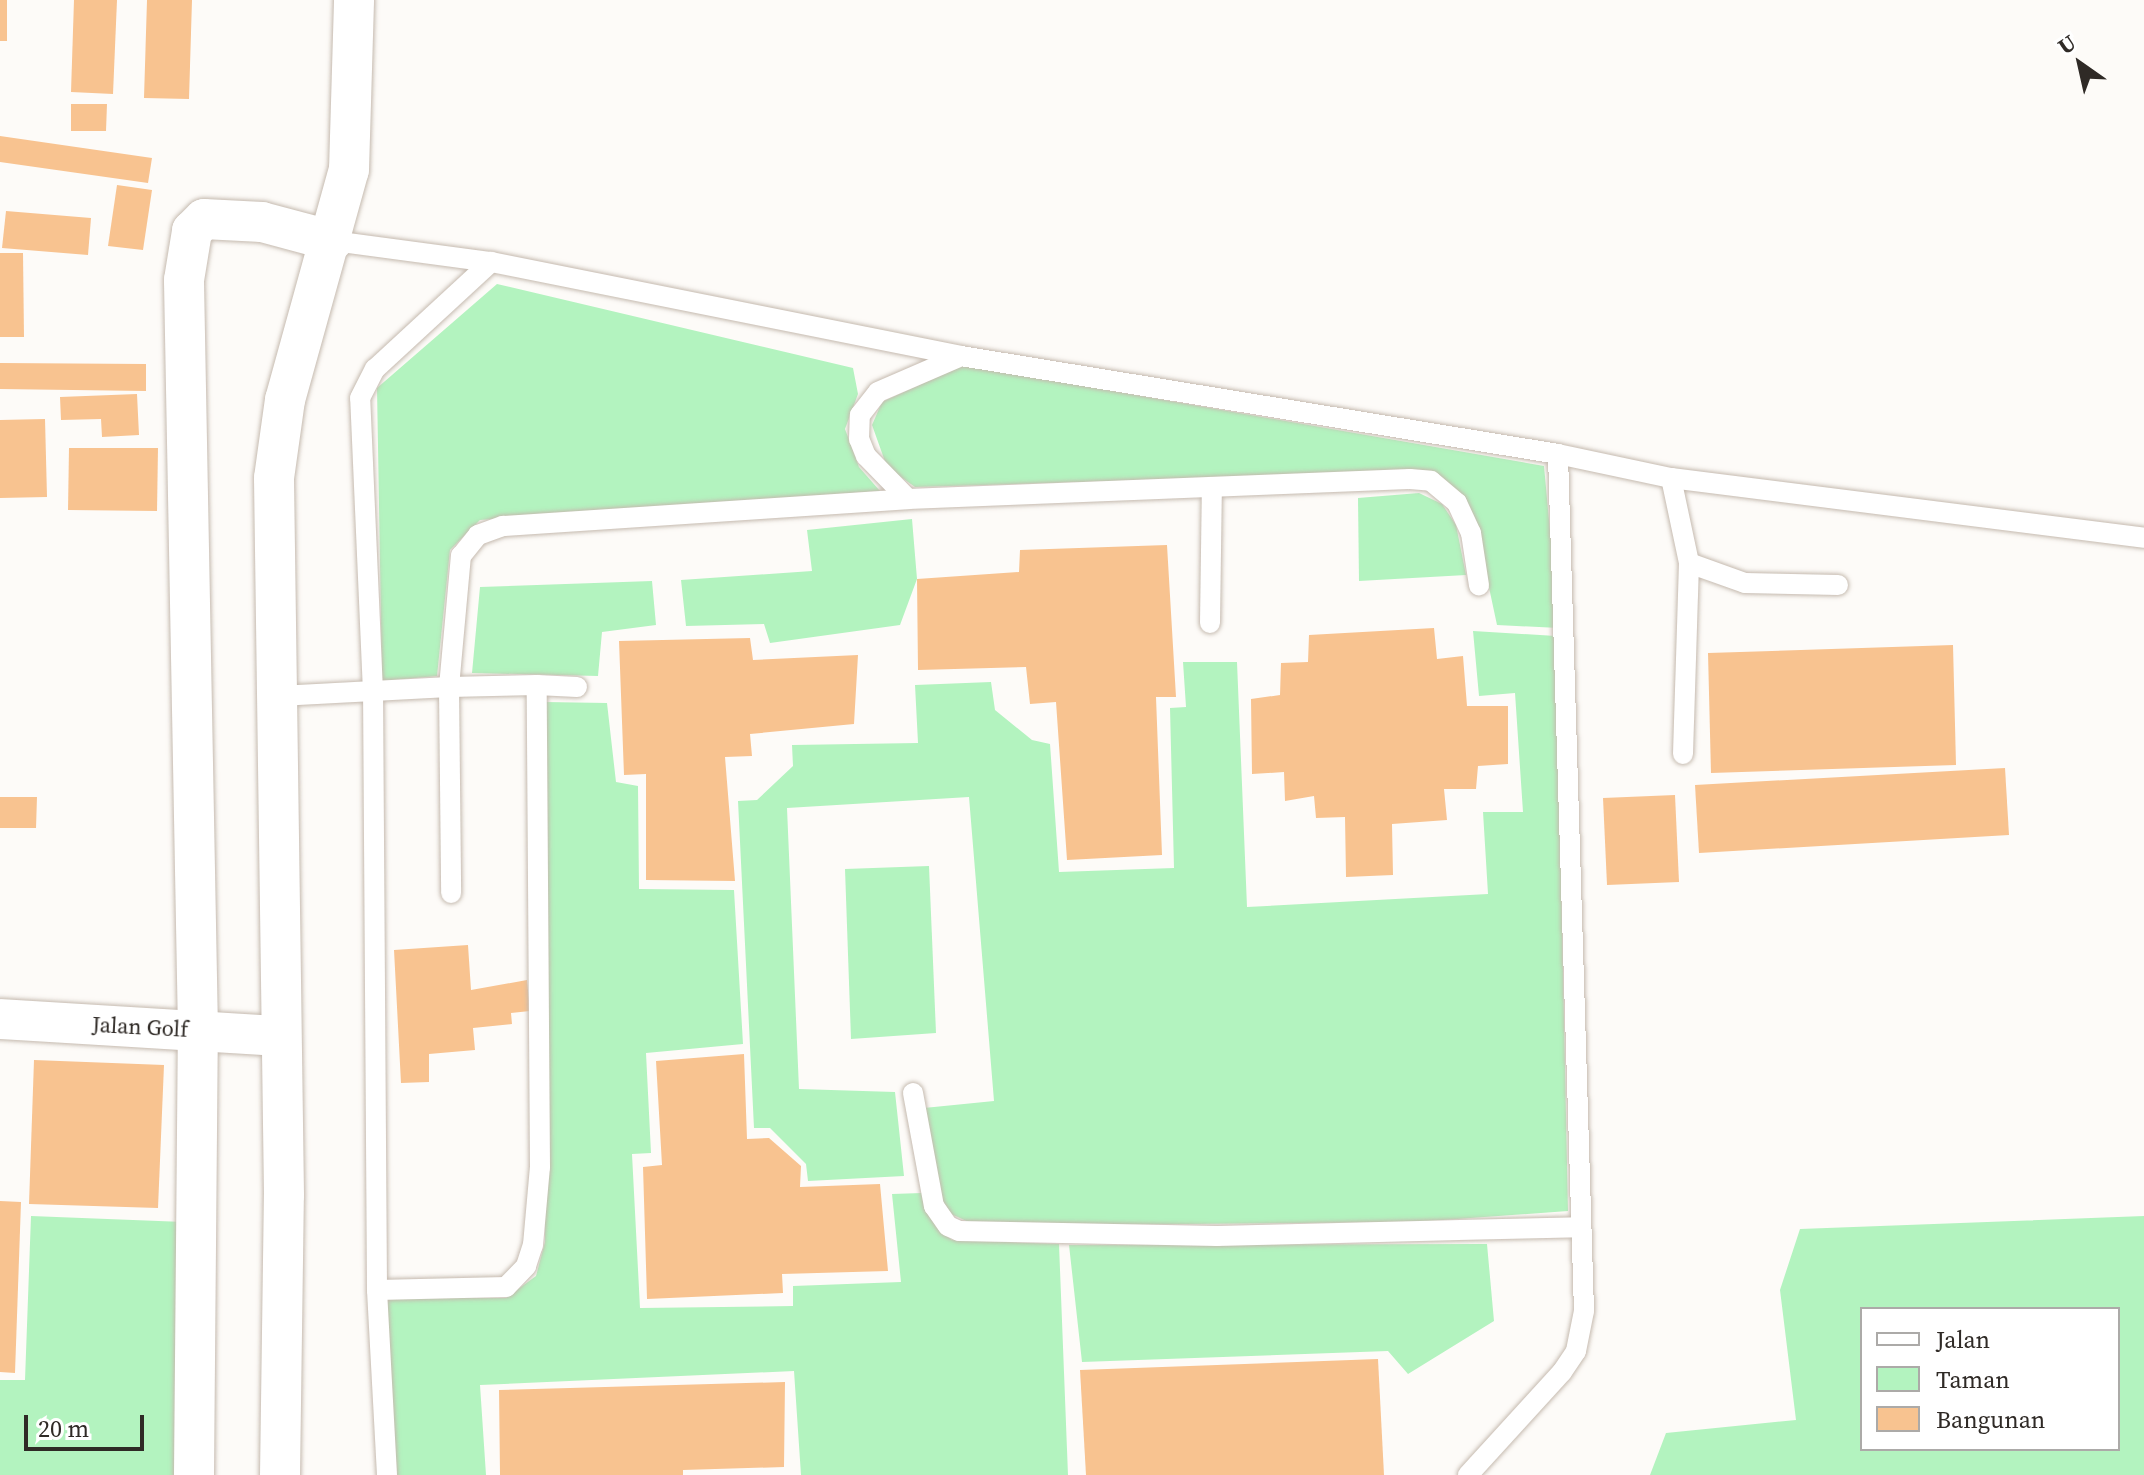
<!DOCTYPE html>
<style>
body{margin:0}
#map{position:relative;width:2144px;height:1475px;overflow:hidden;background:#fdfbf8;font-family:"Source Serif 4",serif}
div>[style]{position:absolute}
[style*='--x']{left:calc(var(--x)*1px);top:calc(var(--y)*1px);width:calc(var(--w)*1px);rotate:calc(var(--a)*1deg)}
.green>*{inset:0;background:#b3f3bf}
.building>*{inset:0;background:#f8c390}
.roads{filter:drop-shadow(0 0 2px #c5baaf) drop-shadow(0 0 2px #c5baaf)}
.lane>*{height:20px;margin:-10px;padding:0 10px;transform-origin:10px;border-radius:10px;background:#fff}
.street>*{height:40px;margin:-20px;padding:0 20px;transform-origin:20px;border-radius:20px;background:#fff}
span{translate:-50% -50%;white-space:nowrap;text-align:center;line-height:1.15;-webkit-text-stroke:6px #fff;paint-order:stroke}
.street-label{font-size:22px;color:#2f2a26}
.legend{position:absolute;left:1860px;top:1307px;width:260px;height:144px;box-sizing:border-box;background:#fff;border:2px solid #acaaa8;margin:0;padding:10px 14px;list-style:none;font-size:24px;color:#2f2a26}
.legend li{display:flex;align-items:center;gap:16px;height:40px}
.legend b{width:40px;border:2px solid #acaaa8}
.north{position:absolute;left:2040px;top:24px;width:80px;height:80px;-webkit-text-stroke:6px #fff;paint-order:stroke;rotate:326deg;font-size:22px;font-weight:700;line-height:32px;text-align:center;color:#2f2a26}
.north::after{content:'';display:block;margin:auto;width:28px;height:36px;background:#2f2a26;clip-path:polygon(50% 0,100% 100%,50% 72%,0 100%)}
.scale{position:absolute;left:24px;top:1415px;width:120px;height:36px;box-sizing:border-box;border:4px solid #2f2a26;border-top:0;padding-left:10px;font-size:24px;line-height:28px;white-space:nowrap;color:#2f2a26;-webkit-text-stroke:6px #fff;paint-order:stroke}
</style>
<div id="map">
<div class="green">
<i style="clip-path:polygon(497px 284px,853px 368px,858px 394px,845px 429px,859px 467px,880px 491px,480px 520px,450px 550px,437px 676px,382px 681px,377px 388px)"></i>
<i style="clip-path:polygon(963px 365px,1544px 466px,1559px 628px,1497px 625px,1477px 531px,1417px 472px,915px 487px,887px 467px,872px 425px,882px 402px)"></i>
<i style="clip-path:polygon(1419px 493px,1442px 504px,1456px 525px,1466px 575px,1359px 581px,1358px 498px)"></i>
<i style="clip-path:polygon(912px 519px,917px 579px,900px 625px,770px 643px,764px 624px,686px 626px,681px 580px,812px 571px,807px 530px)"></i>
<i style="clip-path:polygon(652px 581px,656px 625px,602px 632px,598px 676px,472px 673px,480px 587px)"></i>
<i style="clip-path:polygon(1473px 631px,1556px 636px,1568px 1211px,1415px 1222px,1070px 1225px,971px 1223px,951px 1214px,938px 1199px,924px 1108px,994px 1101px,969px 797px,787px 808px,799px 1089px,895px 1092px,904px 1176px,808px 1181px,806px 1164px,770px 1128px,754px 1128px,738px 801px,757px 800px,793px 766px,792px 745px,918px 743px,915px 685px,991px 682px,995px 710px,1032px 740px,1050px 744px,1059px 872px,1174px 868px,1170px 708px,1186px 707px,1183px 662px,1237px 662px,1247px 907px,1488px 894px,1483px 812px,1523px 812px,1515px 693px,1479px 696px)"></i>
<i style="clip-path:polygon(545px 702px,607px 703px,616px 782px,638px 786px,639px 889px,734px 890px,743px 1044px,646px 1053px,651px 1153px,632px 1154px,640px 1308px,793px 1306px,793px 1286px,901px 1282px,892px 1194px,922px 1193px,936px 1227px,952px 1240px,1059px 1244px,1068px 1475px,801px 1475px,794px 1371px,480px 1385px,486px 1475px,397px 1475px,384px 1298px,506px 1298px,536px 1276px,545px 1242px)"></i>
<i style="clip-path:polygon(929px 866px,936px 1033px,851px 1039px,845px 869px)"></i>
<i style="clip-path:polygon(31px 1216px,184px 1222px,184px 1475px,0 1475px,0 1380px,25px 1380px)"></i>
<i style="clip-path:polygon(evenodd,2144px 1216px,2144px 1475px,1650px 1475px,1666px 1433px,1796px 1420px,1780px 1290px,1800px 1229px,2144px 1216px,1862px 1309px,2118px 1309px,2118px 1449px,1862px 1449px,1862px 1309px)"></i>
<i style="clip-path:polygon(1487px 1244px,1494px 1321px,1408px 1374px,1388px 1351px,1082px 1362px,1069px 1245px)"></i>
</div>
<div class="building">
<i style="clip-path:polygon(0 0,7px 0,7px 41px,0 41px)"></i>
<i style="clip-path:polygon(74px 0,117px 0,113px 94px,71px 92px)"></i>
<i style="clip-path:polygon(147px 0,192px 0,189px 99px,144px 98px)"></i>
<i style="clip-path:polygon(71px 104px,107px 104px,106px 131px,71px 131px)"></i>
<i style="clip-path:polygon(0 136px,152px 158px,148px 183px,0 162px)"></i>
<i style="clip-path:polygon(117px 185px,152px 190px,143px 250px,108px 246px)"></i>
<i style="clip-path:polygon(6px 211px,91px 218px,88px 255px,2px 248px)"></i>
<i style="clip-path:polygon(0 253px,23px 253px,24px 337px,0 337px)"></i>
<i style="clip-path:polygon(0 363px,146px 364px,146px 391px,0 389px)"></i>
<i style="clip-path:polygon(137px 394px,139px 435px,102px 437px,101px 419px,61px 420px,60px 397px)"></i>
<i style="clip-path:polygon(45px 419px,47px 497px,0 498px,0 420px)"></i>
<i style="clip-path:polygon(69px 448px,158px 448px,157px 511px,68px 510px)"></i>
<i style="clip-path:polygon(1167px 545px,1176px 697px,1156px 697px,1162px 855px,1067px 860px,1056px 702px,1030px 704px,1026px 667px,918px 670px,917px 579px,1019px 572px,1020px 550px)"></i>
<i style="clip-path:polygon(1434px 628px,1437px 659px,1463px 656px,1467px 706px,1508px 706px,1508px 764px,1478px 766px,1476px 789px,1444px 789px,1447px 820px,1392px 824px,1393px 875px,1346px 877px,1345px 817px,1316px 818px,1314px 796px,1285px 801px,1284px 772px,1252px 774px,1251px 699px,1280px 695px,1281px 663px,1308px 662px,1309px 635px)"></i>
<i style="clip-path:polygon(750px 638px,753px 660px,858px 655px,854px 724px,750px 734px,752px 756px,725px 757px,735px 881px,646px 880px,646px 774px,624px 775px,619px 641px)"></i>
<i style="clip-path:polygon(1953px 645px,1956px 765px,1711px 773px,1708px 653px)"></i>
<i style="clip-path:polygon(2005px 768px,2009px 835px,1699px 853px,1695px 785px)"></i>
<i style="clip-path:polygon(1675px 795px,1679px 882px,1607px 885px,1603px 798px)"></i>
<i style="clip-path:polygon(0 797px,37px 797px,36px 828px,0 828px)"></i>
<i style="clip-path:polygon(468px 945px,471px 990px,527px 980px,530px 1011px,511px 1013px,512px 1024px,473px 1028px,475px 1050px,429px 1054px,429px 1082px,401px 1083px,394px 950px)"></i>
<i style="clip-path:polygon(744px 1054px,747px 1139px,769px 1138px,801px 1166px,800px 1187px,880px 1184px,888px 1271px,782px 1274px,783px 1293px,647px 1299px,643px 1167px,662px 1165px,656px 1061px)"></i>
<i style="clip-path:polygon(34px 1060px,164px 1065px,158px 1208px,29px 1204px)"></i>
<i style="clip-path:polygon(0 1201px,21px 1202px,15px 1373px,0 1372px)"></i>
<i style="clip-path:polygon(1378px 1359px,1384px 1475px,1086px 1475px,1080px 1370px)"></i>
<i style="clip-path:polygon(785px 1382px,784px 1467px,683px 1470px,683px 1475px,500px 1475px,499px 1390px)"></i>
</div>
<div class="roads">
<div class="lane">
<i style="--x:333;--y:241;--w:159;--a:7.6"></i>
<i style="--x:491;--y:262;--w:479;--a:11.3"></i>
<i style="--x:961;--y:356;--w:605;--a:9.32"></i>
<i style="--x:1558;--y:454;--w:116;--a:12"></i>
<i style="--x:1671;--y:478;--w:477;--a:7.2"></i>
<i style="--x:1671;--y:478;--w:87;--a:78"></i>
<i style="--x:1689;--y:563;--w:59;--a:19.7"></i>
<i style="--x:1745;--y:583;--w:93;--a:1.2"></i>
<i style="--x:908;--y:499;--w:60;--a:-134.3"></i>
<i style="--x:866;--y:456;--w:18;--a:-112"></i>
<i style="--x:859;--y:439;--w:24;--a:-88"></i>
<i style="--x:860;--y:415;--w:29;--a:-52"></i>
<i style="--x:878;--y:392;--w:90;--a:-23.4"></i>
<i style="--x:1210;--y:623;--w:136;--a:-89.2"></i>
<i style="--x:537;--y:685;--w:40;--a:2.9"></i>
<i style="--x:279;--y:696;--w:170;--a:-3"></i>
<i style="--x:449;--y:687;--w:132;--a:-84.8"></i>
<i style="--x:461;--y:556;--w:27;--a:-51"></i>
<i style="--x:478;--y:535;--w:27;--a:-20"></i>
<i style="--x:503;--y:526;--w:406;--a:-3.8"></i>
<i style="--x:908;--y:499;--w:502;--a:-2.28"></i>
<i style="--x:1410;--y:479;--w:21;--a:5"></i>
<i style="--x:1431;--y:481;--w:34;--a:40"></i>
<i style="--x:1457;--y:503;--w:33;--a:65"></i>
<i style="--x:1471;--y:533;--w:53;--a:81.3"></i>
<i style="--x:1683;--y:754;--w:191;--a:-88.2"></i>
<i style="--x:913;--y:1093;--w:115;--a:79.5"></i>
<i style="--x:934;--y:1206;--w:24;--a:55"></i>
<i style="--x:948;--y:1226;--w:12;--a:24"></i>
<i style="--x:959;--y:1231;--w:258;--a:1.1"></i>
<i style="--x:1217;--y:1236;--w:363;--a:-1.4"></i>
<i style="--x:377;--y:1290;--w:129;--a:-1.3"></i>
<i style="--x:506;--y:1287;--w:29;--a:-46"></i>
<i style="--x:526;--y:1266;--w:22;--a:-72"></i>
<i style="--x:533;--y:1245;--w:78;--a:-84.9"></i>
<i style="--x:540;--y:1167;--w:482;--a:-90.4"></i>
<i style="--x:537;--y:685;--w:88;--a:178.7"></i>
<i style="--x:449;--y:687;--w:206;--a:89.4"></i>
<i style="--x:387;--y:1475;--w:185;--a:-93.1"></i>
<i style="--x:377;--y:1290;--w:598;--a:-90.38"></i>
<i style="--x:373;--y:692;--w:294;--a:-92.5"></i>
<i style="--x:360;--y:398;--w:33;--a:-63"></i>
<i style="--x:375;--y:369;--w:158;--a:-42.7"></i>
<i style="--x:1468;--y:1475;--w:139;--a:-47.6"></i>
<i style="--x:1562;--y:1372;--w:25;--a:-56"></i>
<i style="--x:1576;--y:1351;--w:41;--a:-78.7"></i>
<i style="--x:1584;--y:1311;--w:857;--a:-91.74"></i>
</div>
<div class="street">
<i style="--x:0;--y:1019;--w:281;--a:3.5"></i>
<i style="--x:194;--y:1475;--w:444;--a:-89.5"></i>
<i style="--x:198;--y:1031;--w:751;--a:-91.07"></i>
<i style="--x:184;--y:280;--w:50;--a:-80.7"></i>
<i style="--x:192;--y:231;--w:17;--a:-45"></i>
<i style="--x:204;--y:219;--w:58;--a:3"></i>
<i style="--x:262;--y:222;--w:73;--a:15"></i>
<i style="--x:280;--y:1475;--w:280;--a:-89.2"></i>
<i style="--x:284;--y:1195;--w:717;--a:-90.8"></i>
<i style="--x:274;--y:478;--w:79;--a:-82"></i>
<i style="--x:285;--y:400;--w:239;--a:-74.5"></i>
<i style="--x:349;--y:170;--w:170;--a:-88.3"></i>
</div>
</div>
<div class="street-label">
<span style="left:140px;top:1027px;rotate:3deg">Jalan Golf</span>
</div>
<ul class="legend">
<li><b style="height:10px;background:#fff"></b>Jalan</li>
<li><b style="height:22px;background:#b3f3bf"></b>Taman</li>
<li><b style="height:22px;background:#f8c390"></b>Bangunan</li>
</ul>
<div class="north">U</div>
<div class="scale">20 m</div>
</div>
